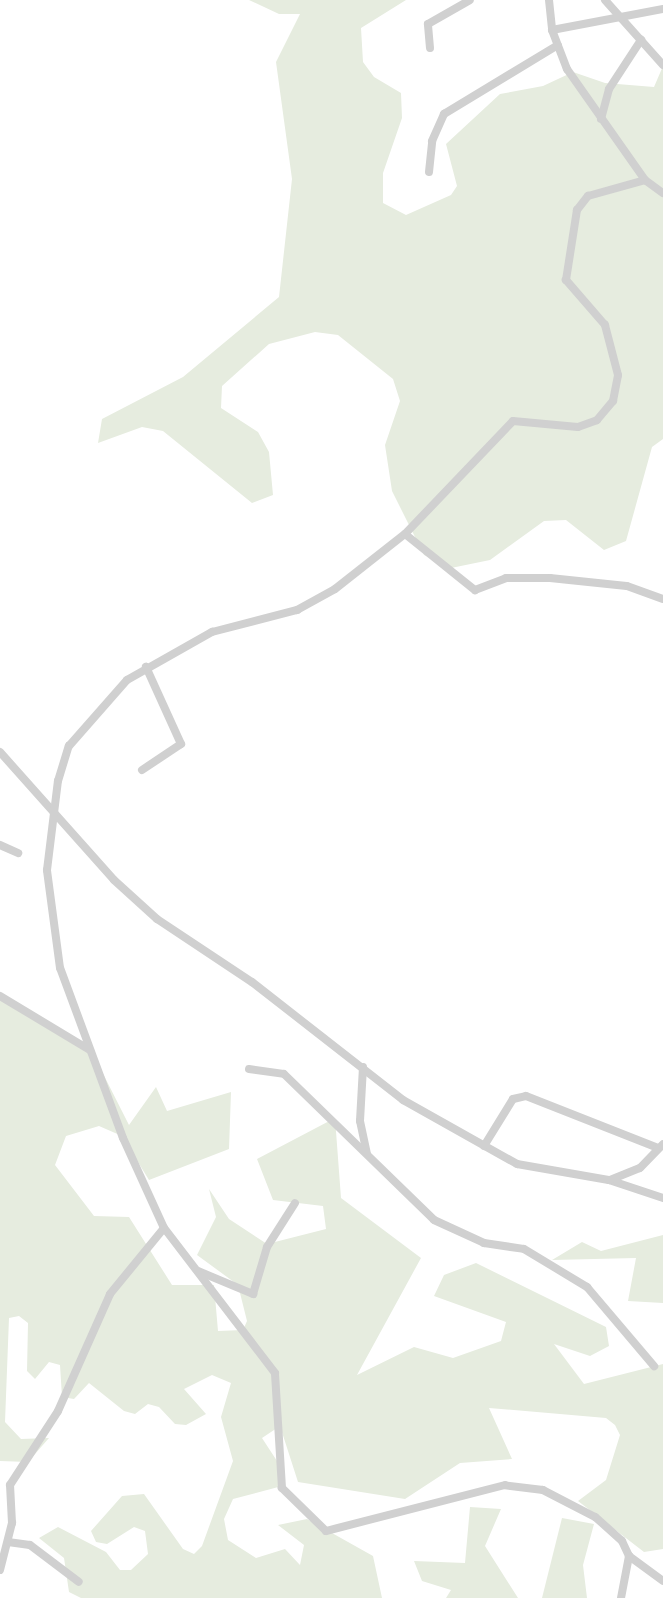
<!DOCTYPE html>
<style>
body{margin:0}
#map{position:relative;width:663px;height:1598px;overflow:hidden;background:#fff;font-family:Lato,sans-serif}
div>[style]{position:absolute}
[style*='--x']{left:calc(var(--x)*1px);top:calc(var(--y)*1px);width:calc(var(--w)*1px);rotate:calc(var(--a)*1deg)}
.green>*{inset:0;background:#e6ecdf}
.minor>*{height:8px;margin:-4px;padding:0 4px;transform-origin:4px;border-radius:4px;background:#d0d0d0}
span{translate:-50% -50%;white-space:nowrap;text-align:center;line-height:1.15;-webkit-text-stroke:8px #fff;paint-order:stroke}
</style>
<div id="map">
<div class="green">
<i style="clip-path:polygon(249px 0,406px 0,361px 28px,363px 62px,374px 77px,401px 93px,402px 118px,383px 173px,383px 203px,406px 215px,451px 195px,457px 186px,446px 144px,500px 94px,543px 86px,573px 72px,605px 83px,654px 87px,663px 66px,663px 439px,652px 447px,626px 541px,604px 550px,566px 520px,544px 521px,490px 560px,451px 568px,424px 555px,392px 491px,385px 445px,400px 401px,393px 379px,338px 335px,315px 332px,269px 344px,222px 386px,221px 408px,258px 432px,269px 452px,273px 495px,252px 503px,163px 431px,142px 427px,98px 443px,102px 419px,183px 377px,279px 297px,292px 179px,276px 62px,300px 14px,279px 14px)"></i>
<i style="clip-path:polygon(0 995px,90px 1048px,129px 1125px,156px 1087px,167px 1111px,231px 1092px,229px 1149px,149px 1180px,122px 1136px,99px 1126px,66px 1136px,55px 1165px,94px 1216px,129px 1217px,172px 1285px,214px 1285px,218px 1331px,243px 1330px,247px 1321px,238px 1285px,197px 1255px,216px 1217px,209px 1189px,229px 1219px,267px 1244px,326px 1229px,323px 1206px,273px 1200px,257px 1159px,335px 1118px,341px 1198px,421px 1258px,357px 1375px,414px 1347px,453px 1358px,501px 1341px,506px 1322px,434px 1296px,444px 1275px,476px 1263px,606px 1327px,609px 1346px,590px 1356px,554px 1344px,584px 1384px,663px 1364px,663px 1549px,644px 1552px,578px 1501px,606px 1480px,620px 1435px,615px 1425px,606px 1418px,489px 1408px,512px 1459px,460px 1463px,405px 1499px,298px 1482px,280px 1426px,262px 1438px,277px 1461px,282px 1486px,233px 1499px,224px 1519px,228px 1540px,256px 1558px,285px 1549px,300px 1565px,304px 1545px,278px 1525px,307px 1519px,373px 1556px,382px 1598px,81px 1598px,69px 1592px,64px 1558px,39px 1538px,58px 1527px,106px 1552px,120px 1570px,131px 1570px,148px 1554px,145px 1531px,134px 1527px,107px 1544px,96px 1542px,91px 1531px,122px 1496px,144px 1494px,183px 1549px,194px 1554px,202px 1546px,233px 1461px,221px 1417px,231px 1383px,212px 1375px,184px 1389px,206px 1414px,186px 1425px,175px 1424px,159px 1407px,148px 1404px,135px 1414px,124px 1411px,89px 1383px,74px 1399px,62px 1397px,60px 1365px,49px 1362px,35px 1379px,27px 1371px,28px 1323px,19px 1316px,9px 1318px,5px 1422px,21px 1439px,49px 1438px,28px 1462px,0 1461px)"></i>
<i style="clip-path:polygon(663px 1235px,663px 1303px,628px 1301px,636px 1258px,552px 1260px,582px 1242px,601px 1251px)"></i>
<i style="clip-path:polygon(470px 1507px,501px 1509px,485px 1546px,518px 1598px,446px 1598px,451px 1590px,422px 1581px,414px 1561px,465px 1563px)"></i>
<i style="clip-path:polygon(562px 1518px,594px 1524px,583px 1565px,587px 1598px,542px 1598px)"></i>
</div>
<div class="minor">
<i style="--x:549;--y:0;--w:30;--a:84"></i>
<i style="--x:552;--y:30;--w:42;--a:69"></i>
<i style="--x:567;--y:69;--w:136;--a:54.9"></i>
<i style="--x:645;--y:180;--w:22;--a:36"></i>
<i style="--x:605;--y:0;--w:87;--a:48.3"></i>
<i style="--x:552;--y:30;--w:113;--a:-10.7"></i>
<i style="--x:430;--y:48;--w:24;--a:-95"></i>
<i style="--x:428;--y:24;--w:48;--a:-29.7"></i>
<i style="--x:601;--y:119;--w:31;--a:-75"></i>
<i style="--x:609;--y:89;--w:59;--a:-56.9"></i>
<i style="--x:429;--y:172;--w:31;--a:-84"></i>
<i style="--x:432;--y:141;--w:30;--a:-66"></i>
<i style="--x:444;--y:114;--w:133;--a:-31.2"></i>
<i style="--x:405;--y:534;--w:90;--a:38.7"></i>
<i style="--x:475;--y:590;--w:33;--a:-21"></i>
<i style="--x:506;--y:578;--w:44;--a:0"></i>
<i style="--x:550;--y:578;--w:77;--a:5.9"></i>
<i style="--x:627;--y:586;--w:38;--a:20"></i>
<i style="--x:0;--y:752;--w:171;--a:48.3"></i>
<i style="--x:114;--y:880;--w:58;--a:42.2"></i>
<i style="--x:157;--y:919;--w:114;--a:33.6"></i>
<i style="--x:252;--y:982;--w:192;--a:38"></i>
<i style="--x:403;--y:1100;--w:131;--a:29.3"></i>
<i style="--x:517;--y:1164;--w:93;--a:9.9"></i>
<i style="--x:609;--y:1180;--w:57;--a:18.4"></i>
<i style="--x:142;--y:770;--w:47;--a:-33.7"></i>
<i style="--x:181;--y:744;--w:85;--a:-114.4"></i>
<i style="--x:0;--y:845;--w:20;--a:24"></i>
<i style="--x:0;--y:996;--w:105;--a:31"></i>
<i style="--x:363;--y:1067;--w:54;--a:93.2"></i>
<i style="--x:360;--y:1121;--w:33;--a:78"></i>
<i style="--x:249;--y:1069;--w:35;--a:8"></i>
<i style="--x:284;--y:1074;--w:209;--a:44.2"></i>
<i style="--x:434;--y:1220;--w:55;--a:24.7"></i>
<i style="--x:484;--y:1243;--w:40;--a:8.5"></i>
<i style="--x:524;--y:1249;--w:74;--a:31.1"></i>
<i style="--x:587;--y:1287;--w:104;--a:49.7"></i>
<i style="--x:484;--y:1146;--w:55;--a:-58.3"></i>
<i style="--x:513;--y:1099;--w:13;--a:-13"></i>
<i style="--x:526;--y:1096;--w:142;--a:21.5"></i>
<i style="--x:610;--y:1180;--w:32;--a:-22"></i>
<i style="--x:640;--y:1168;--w:33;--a:-46"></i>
<i style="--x:198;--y:1271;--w:60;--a:22.7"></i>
<i style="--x:253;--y:1294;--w:49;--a:-73.4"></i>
<i style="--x:267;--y:1247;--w:52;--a:-57.5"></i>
<i style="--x:8;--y:1542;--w:22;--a:8"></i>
<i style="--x:30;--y:1545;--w:61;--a:37.1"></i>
<i style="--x:629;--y:1556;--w:42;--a:36.3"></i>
<i style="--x:0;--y:1570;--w:49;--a:-75.7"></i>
<i style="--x:12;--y:1523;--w:38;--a:-93"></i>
<i style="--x:10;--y:1485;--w:88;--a:-57"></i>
<i style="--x:58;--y:1411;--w:128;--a:-66"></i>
<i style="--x:110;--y:1294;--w:85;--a:-50.7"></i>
<i style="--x:621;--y:1598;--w:43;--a:-79.2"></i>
<i style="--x:629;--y:1556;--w:17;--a:-115"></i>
<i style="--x:622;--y:1541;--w:36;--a:-138"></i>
<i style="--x:595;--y:1517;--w:59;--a:-152.6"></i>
<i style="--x:543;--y:1490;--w:38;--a:-173"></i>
<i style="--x:505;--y:1485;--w:185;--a:165.6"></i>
<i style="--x:326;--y:1531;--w:62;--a:-135.7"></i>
<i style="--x:282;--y:1488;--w:115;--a:-93.5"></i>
<i style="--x:275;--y:1373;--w:183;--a:-127.4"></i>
<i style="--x:164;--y:1228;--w:99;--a:-114.5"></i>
<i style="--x:123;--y:1138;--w:181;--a:-110.3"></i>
<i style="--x:60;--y:968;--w:99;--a:-97.6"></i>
<i style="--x:47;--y:870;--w:90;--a:-83"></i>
<i style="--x:58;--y:781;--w:37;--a:-73"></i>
<i style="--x:69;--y:746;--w:88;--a:-48.7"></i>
<i style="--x:127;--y:680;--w:98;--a:-29.5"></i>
<i style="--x:212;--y:632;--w:88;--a:-14.5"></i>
<i style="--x:297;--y:610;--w:43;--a:-28.9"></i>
<i style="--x:335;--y:589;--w:89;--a:-38.2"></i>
<i style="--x:405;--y:534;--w:156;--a:-46.3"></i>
<i style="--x:513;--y:421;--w:65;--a:5.3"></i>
<i style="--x:578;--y:427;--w:20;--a:-20"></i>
<i style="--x:597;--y:420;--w:25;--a:-50"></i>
<i style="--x:613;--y:401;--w:26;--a:-79"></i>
<i style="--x:618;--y:375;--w:52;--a:-104.6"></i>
<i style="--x:605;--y:325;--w:60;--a:-130.9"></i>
<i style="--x:566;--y:280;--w:71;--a:-81.1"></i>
<i style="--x:577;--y:210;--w:18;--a:-52"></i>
<i style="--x:588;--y:196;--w:59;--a:-15.7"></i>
</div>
</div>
